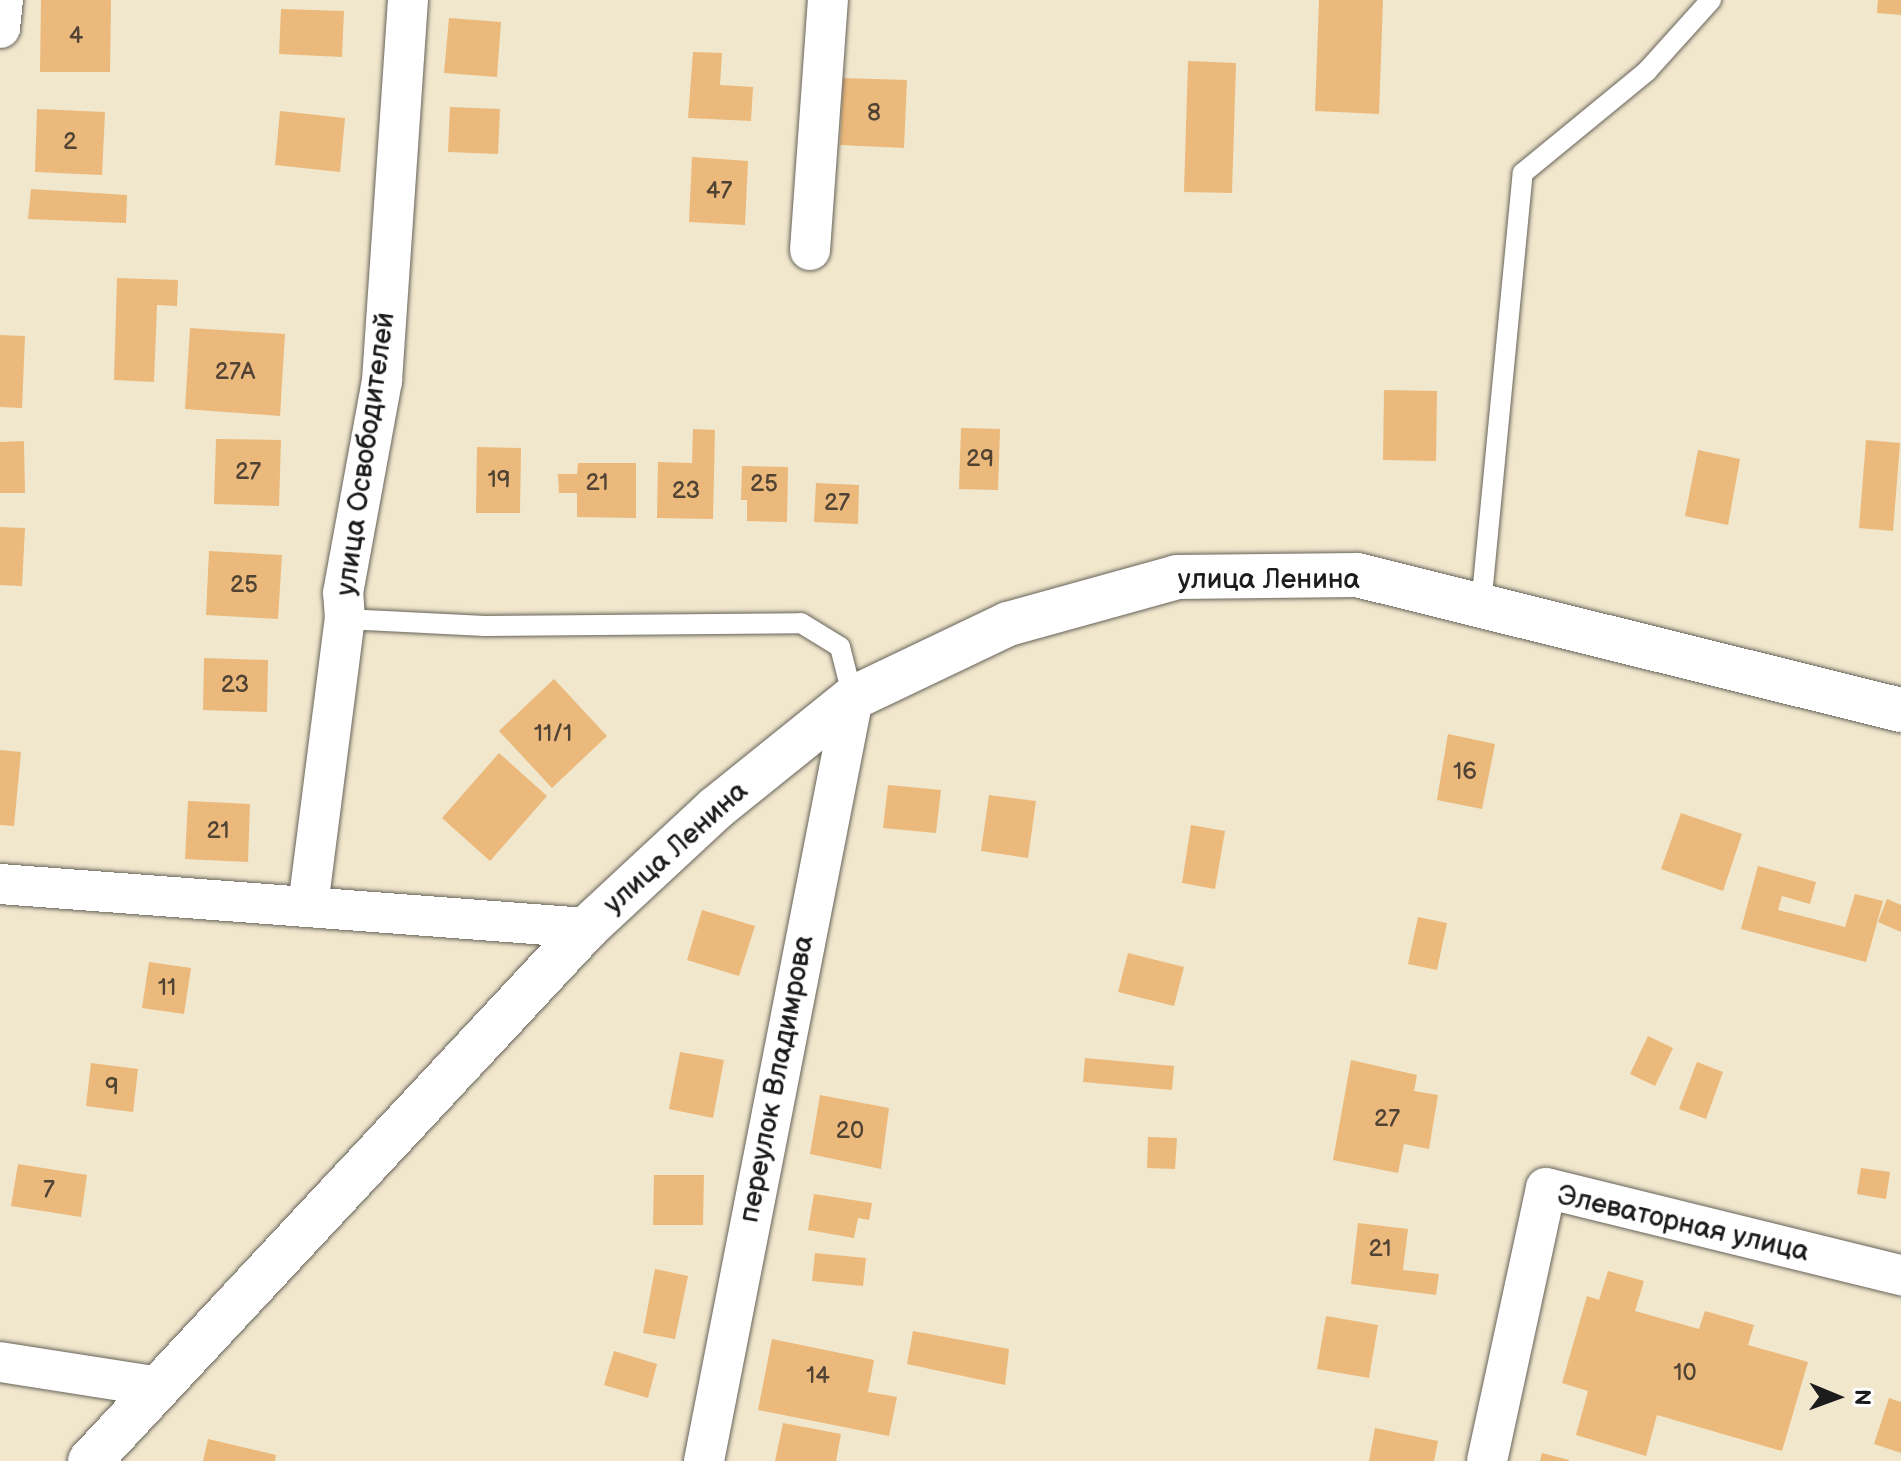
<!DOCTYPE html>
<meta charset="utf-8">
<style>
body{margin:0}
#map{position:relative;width:1901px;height:1461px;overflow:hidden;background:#f1e7cd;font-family:"Balsamiq Sans",sans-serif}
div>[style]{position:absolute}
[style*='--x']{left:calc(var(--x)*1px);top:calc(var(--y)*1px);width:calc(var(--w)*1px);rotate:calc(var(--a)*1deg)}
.building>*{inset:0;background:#ebb97b}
.roads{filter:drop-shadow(0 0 2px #67635a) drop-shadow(0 0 2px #67635a)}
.service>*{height:20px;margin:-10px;padding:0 10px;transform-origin:10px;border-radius:10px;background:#fff}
.minor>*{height:40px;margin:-20px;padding:0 20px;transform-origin:20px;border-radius:20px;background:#fff}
.secondary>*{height:44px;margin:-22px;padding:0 22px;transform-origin:22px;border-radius:22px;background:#fff}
span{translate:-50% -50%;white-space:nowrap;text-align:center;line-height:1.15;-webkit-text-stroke:6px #fff;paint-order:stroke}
.number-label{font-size:24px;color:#504334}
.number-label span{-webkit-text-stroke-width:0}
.street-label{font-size:28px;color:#1c1c1c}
.north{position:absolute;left:1797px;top:1357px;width:80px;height:80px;-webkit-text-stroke:6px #fff;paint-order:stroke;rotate:91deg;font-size:22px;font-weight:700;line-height:32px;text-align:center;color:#1c1c1c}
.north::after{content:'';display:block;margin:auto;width:28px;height:36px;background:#1c1c1c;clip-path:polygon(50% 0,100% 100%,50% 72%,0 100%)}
</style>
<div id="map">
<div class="building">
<i style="clip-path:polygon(41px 0,111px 0,110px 72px,40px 72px)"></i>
<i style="clip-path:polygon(1319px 0,1383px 0,1379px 114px,1315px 111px)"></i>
<i style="clip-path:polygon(1878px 0,1901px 0,1901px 15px,1877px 13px)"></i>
<i style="clip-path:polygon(281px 9px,344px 11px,342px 57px,279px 54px)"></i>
<i style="clip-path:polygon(449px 18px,501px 22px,497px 77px,444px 73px)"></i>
<i style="clip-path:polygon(693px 52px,722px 53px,720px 85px,753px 87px,751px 121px,688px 118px)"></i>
<i style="clip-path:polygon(1188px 61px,1236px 63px,1232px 193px,1184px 192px)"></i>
<i style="clip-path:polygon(843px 78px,907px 80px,904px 148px,840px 145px)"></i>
<i style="clip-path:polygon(450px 107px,500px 109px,498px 154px,448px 152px)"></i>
<i style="clip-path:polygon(37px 109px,105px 112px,102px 175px,35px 172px)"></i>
<i style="clip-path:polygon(280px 111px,345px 118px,340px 172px,275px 165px)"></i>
<i style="clip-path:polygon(692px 157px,748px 161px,745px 225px,689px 222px)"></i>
<i style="clip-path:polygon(31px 189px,127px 195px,126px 223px,28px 219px)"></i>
<i style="clip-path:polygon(117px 278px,178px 280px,177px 306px,157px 305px,154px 382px,114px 380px)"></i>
<i style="clip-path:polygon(190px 328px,285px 334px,280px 416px,185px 409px)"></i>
<i style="clip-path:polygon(0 335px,25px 336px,22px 408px,0 407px)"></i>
<i style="clip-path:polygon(1384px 390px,1437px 391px,1436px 461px,1383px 460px)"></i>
<i style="clip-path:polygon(961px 428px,1000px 429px,998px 490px,959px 489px)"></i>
<i style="clip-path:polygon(693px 429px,715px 430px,713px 519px,657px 518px,658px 462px,692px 463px)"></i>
<i style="clip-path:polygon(216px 439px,281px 440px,279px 506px,214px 504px)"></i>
<i style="clip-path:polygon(1866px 440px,1900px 443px,1893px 531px,1859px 528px)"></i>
<i style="clip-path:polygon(24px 441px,25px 493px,0 493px,0 442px)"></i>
<i style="clip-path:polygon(477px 447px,521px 448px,520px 513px,476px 513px)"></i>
<i style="clip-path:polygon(1698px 450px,1740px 459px,1728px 525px,1685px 516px)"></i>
<i style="clip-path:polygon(578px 463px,636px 463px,636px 518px,577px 517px,577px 493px,559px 493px,558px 474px,577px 474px)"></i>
<i style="clip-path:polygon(742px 466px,788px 467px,787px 522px,747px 521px,747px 500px,741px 500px)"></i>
<i style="clip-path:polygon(816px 483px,859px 485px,858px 524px,814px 522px)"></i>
<i style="clip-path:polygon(0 527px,25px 528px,22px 586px,0 585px)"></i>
<i style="clip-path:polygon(209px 551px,282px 555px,278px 619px,206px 615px)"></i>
<i style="clip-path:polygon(204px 658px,268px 660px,267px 712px,203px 710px)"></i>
<i style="clip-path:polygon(554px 679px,607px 736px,552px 788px,499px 731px)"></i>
<i style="clip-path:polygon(1448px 734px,1495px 744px,1482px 809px,1437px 800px)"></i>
<i style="clip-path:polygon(0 750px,21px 752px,14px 826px,0 825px)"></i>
<i style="clip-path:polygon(499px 753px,547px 796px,490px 861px,442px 818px)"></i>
<i style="clip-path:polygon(888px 785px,941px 790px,936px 833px,883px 828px)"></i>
<i style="clip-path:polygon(989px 795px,1036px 801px,1028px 858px,981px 851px)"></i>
<i style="clip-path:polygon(188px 801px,250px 804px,248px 862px,185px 859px)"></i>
<i style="clip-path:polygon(1681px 813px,1742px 834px,1723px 891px,1661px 869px)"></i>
<i style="clip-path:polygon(1191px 825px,1225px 831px,1215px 889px,1182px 883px)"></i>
<i style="clip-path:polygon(1758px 866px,1816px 882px,1810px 904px,1782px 896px,1778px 910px,1845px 927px,1855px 894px,1883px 901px,1866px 962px,1741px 929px)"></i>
<i style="clip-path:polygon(1887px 899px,1901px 905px,1901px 932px,1878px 922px)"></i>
<i style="clip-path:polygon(702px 910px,755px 926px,739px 976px,687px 960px)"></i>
<i style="clip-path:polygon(1418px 917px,1447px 923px,1437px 970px,1408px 964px)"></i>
<i style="clip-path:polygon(1128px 953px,1184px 967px,1174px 1006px,1118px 992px)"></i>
<i style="clip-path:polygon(149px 962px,191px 968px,184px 1014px,142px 1008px)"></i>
<i style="clip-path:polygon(1648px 1036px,1673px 1048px,1655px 1086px,1630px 1074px)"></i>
<i style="clip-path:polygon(680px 1052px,724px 1060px,713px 1118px,669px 1109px)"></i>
<i style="clip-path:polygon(1085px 1058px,1174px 1066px,1172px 1090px,1083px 1082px)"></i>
<i style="clip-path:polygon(1351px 1060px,1417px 1075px,1414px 1091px,1438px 1095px,1429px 1149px,1404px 1144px,1398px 1173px,1333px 1160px)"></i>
<i style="clip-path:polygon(1697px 1062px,1723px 1072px,1706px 1119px,1679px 1109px)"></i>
<i style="clip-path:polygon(91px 1063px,138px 1069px,133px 1112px,86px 1106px)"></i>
<i style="clip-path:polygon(820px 1095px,889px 1108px,881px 1169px,810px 1154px)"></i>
<i style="clip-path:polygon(1148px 1137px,1177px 1138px,1175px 1169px,1147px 1168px)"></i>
<i style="clip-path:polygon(18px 1164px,87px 1175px,81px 1217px,11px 1206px)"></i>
<i style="clip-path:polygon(1861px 1168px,1890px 1172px,1886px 1199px,1857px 1194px)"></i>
<i style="clip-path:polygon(654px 1175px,704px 1175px,703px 1225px,653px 1225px)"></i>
<i style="clip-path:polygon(814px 1194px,872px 1203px,869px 1220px,858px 1218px,854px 1238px,808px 1230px)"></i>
<i style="clip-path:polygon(1358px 1223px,1408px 1229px,1403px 1270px,1439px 1274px,1436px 1295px,1351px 1284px)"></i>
<i style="clip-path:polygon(815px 1253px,866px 1258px,863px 1286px,812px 1281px)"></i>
<i style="clip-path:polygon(655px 1269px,688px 1276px,675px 1339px,643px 1333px)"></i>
<i style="clip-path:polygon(1608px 1271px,1644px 1281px,1635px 1311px,1699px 1329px,1705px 1311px,1754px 1325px,1748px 1345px,1808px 1362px,1782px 1451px,1657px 1415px,1646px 1456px,1576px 1435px,1588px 1391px,1562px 1383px,1587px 1296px,1599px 1300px)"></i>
<i style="clip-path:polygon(1326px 1316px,1378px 1325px,1369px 1378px,1317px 1369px)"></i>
<i style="clip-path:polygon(913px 1331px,1009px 1349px,1005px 1385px,907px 1364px)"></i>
<i style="clip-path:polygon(772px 1339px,874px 1360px,868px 1392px,897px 1397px,889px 1436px,758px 1410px)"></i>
<i style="clip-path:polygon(614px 1351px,657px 1364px,648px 1398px,604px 1385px)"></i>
<i style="clip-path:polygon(1889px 1398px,1901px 1402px,1901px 1453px,1874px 1444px)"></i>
<i style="clip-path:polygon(783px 1423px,841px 1434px,836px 1461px,775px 1461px)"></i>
<i style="clip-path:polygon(1375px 1428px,1438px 1441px,1434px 1461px,1369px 1461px)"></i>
<i style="clip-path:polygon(208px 1439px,276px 1455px,275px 1461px,203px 1461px)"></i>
<i style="clip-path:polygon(1542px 1453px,1569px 1460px,1569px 1461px,1540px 1461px)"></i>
</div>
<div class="roads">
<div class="service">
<i style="--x:1481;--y:606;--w:435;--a:-84.5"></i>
<i style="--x:1523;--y:173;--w:161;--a:-39.4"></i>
<i style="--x:1647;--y:71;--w:96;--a:-48"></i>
<i style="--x:345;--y:619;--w:140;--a:2.9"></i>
<i style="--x:485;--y:626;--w:316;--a:-0.5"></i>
<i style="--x:801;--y:623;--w:46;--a:31.6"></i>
<i style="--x:840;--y:647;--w:53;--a:75.7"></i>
</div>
<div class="minor">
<i style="--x:0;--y:28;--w:28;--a:-84"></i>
<i style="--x:810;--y:250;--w:251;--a:-85.9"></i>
<i style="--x:0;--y:884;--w:589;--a:4.29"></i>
<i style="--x:308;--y:906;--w:289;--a:-82.7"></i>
<i style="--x:345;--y:619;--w:26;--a:-94"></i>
<i style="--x:343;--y:593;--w:216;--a:-79.6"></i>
<i style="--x:382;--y:381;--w:382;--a:-86.1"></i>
<i style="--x:0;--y:1362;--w:161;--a:8.9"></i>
<i style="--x:704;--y:1461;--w:777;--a:-78.95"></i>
<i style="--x:1487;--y:1461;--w:279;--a:-77.8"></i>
<i style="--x:1546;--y:1188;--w:366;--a:13.8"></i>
</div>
<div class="secondary">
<i style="--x:90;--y:1461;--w:729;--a:-47"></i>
<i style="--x:587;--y:928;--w:176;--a:-42.9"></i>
<i style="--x:716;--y:808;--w:176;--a:-38.8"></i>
<i style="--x:853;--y:698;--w:172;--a:-25.5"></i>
<i style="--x:1008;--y:624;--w:175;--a:-15.5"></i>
<i style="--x:1177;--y:577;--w:180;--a:-0.6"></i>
<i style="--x:1357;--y:575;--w:561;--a:13.94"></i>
</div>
</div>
<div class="number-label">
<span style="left:76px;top:36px">4</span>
<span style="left:874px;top:113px">8</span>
<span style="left:70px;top:142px">2</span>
<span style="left:719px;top:191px">47</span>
<span style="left:235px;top:372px">27А</span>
<span style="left:980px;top:459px">29</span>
<span style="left:248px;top:472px">27</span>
<span style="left:499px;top:480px">19</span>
<span style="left:597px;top:483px">21</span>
<span style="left:764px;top:484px">25</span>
<span style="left:686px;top:491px">23</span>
<span style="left:837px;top:503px">27</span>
<span style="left:244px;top:585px">25</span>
<span style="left:235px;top:685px">23</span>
<span style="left:553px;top:734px">11/1</span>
<span style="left:1465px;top:772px">16</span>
<span style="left:218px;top:831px">21</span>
<span style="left:167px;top:988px">11</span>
<span style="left:112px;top:1087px">9</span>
<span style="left:1387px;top:1119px">27</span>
<span style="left:850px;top:1131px">20</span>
<span style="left:49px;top:1190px">7</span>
<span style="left:1380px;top:1249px">21</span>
<span style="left:1685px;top:1373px">10</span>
<span style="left:818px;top:1376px">14</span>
</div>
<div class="street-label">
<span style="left:366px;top:454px;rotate:-82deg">улица Освободителей</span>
<span style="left:1269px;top:580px">улица Ленина</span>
<span style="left:676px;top:848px;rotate:-42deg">улица Ленина</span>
<span style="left:777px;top:1079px;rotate:-79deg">переулок Владимрова</span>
<span style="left:1683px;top:1224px;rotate:13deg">Элеваторная улица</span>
</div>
<div class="north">N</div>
</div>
